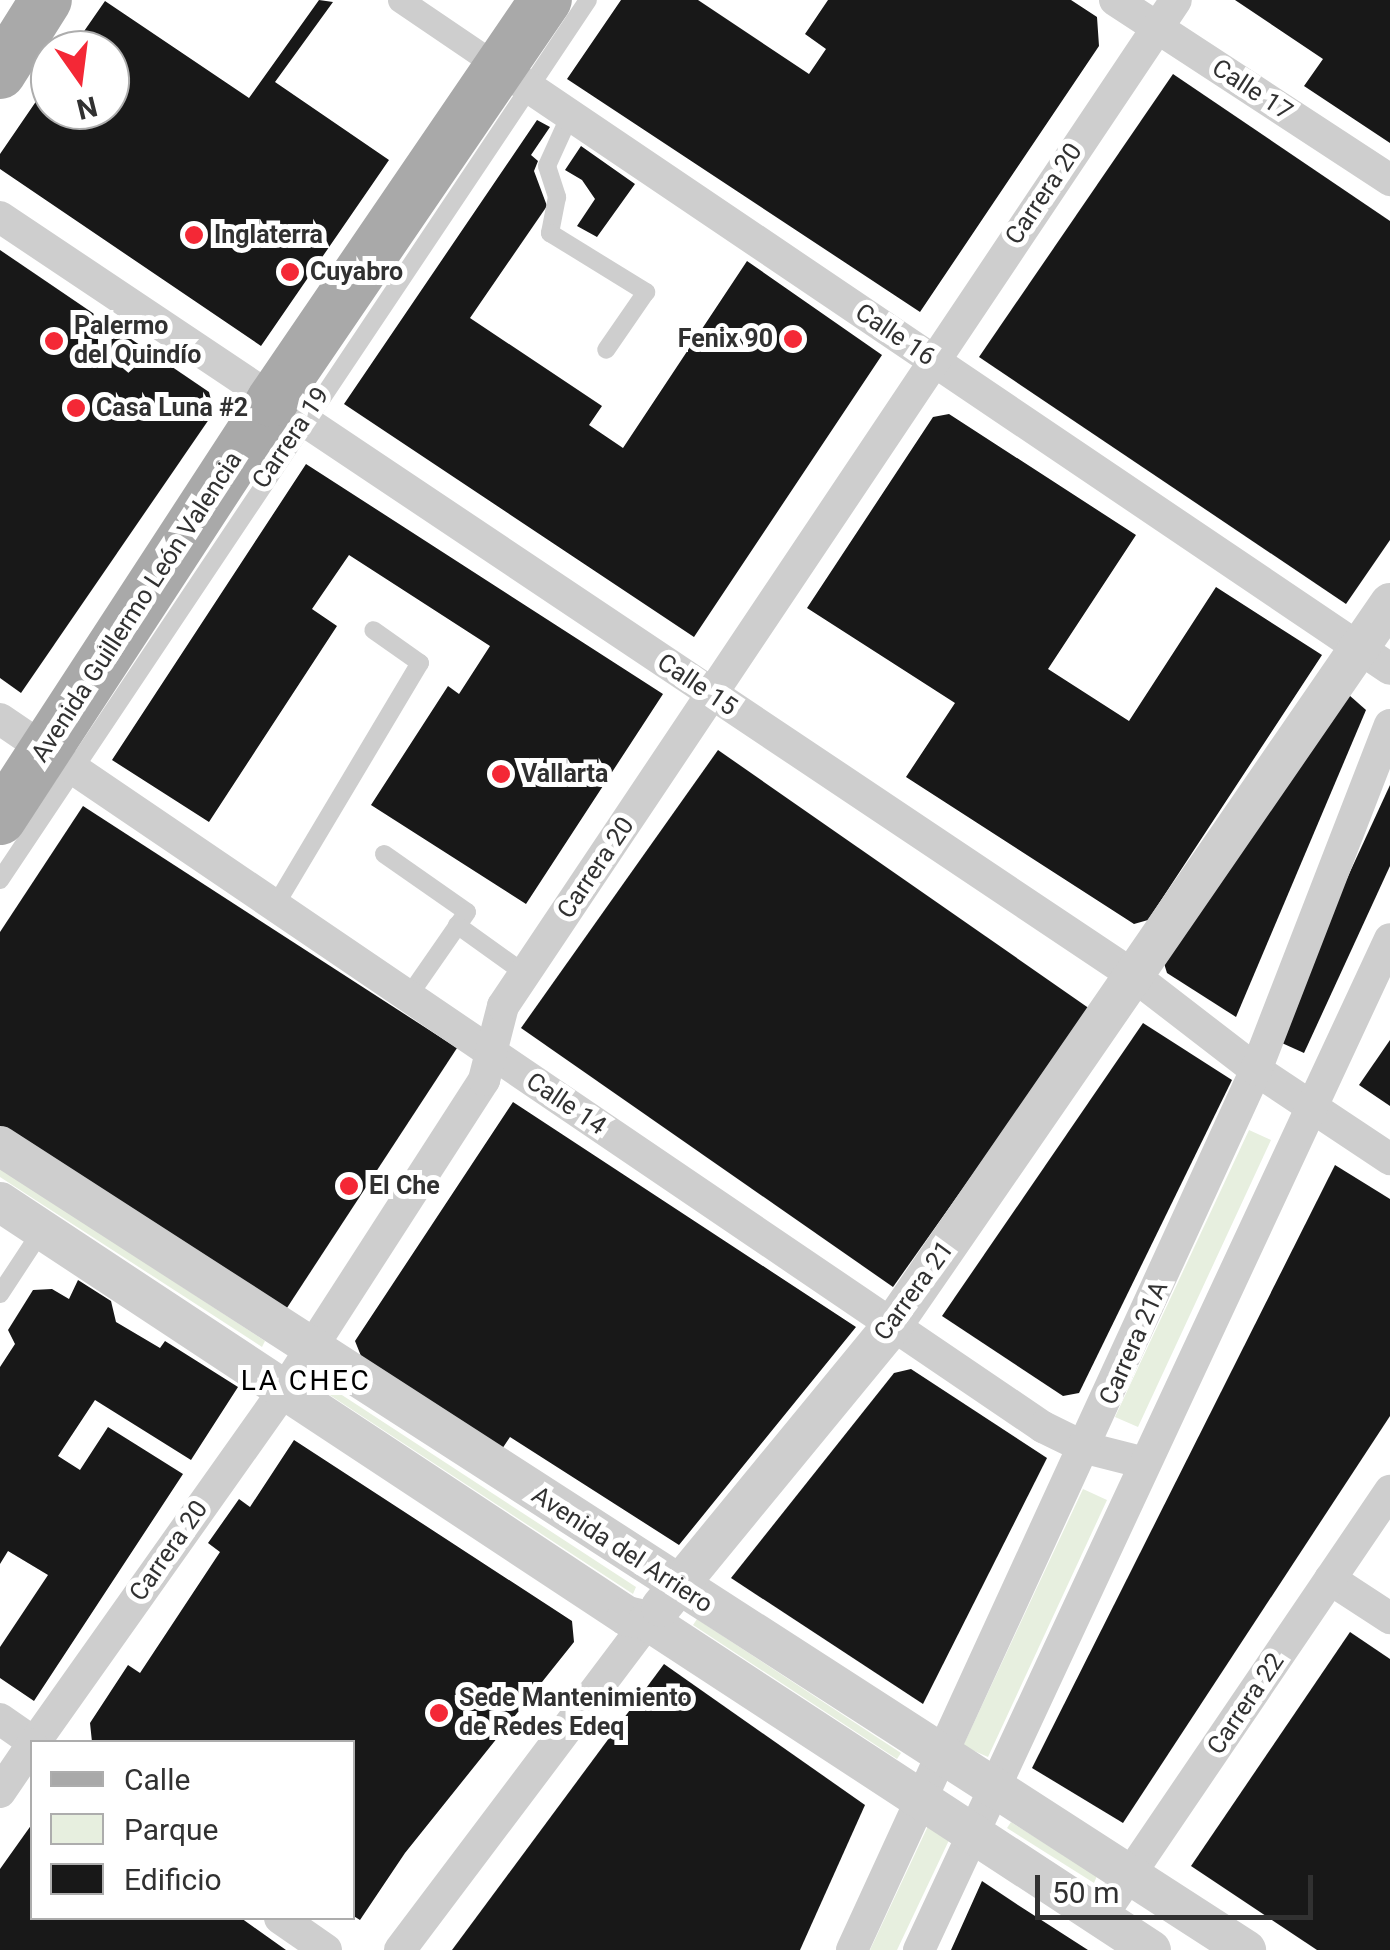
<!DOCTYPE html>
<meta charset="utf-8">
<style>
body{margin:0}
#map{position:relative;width:1390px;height:1950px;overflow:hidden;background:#fff;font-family:Roboto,sans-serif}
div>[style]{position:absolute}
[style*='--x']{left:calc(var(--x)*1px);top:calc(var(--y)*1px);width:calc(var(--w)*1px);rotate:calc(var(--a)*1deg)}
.green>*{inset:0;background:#e7efdf}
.building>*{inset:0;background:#181818}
.service>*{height:18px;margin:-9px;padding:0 9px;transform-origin:9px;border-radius:9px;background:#cecece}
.pedestrian>*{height:25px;margin:-12.5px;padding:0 12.5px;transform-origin:12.5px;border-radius:12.5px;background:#cecece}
.minor>*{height:32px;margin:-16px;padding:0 16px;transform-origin:16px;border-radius:16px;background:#cecece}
.tertiary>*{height:40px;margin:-20px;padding:0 20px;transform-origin:20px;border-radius:20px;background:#cecece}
.primary>*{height:52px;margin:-26px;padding:0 26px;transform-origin:26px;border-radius:26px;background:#a9a9a9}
.dots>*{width:28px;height:28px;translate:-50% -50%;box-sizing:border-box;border:5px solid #fff;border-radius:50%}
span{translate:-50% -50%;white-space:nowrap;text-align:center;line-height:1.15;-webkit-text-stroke:10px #fff;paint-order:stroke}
.street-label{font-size:25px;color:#313131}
.poi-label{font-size:25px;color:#313131;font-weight:700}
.left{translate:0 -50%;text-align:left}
.right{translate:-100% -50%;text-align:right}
.neighbourhood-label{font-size:28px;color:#000;letter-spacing:2.5px}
.legend{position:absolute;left:30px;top:1740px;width:325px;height:180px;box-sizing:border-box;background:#fff;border:2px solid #adadad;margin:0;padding:12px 18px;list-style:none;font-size:30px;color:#313131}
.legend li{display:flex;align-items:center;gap:20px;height:50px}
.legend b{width:50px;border:2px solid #adadad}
.north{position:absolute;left:30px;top:30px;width:100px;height:100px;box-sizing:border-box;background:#fff;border:2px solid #adadad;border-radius:50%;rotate:166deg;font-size:28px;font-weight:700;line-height:40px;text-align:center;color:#313131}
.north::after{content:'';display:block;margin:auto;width:35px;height:45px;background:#f42836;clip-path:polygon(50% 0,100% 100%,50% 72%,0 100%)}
.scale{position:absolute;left:1035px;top:1875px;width:278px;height:45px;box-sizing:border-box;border:5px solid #313131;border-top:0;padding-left:12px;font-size:30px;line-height:35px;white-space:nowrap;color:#313131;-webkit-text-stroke:8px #fff;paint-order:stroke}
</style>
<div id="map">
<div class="green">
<i style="clip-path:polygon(1249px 1130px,1271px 1140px,1138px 1427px,1115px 1417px)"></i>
<i style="clip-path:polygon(0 1168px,265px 1341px,262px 1347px,0 1177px)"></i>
<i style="clip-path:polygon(319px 1380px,636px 1587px,633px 1594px,316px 1386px)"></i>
<i style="clip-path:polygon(1083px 1489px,1107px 1500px,988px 1757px,963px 1746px)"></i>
<i style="clip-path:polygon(697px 1619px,901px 1753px,897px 1759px,693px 1625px)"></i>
<i style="clip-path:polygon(1011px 1822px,1097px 1876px,1094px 1883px,1007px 1828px)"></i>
<i style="clip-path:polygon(928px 1826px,951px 1836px,897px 1950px,870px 1950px)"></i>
</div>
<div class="building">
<i style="clip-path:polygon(319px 0,333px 2px,275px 82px,389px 160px,261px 346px,0 169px,0 154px,50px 81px,50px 110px,110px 110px,110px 50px,71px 50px,105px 1px,249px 98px)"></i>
<i style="clip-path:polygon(621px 0,698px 0,809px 74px,826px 49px,805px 34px,828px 0,1071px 0,1097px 17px,1099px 46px,920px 312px,567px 79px)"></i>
<i style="clip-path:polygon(1235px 0,1390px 0,1390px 143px,1304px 86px,1323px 59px)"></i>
<i style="clip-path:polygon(1173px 74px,1390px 221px,1390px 540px,1346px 604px,979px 357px)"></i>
<i style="clip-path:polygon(537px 120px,550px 127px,531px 155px,538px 161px,534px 171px,547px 206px,470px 318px,602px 406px,589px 425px,623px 448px,747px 261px,882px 355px,694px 637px,344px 404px)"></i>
<i style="clip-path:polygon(581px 146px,635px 184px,597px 237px,577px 226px,595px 199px,582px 180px,565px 170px)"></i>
<i style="clip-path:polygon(0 250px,209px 392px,214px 412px,21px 693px,0 678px)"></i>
<i style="clip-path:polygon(949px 414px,1136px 535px,1048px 669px,1129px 721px,1216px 587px,1322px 655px,1148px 920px,1134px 924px,906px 777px,955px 703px,807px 608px,933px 417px)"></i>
<i style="clip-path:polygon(306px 464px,663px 694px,526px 904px,371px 805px,448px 686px,459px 694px,490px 646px,349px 555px,312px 609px,337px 626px,209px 822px,112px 760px)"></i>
<i style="clip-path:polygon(1349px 695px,1366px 710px,1236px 1017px,1167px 973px,1163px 960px)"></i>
<i style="clip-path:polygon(718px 750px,1090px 1009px,893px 1287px,521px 1028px)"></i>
<i style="clip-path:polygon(1390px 785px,1390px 866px,1304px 1053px,1273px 1039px)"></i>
<i style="clip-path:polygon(83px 806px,457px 1048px,283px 1314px,0 1131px,0 932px)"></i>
<i style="clip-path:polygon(1143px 1023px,1232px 1080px,1079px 1393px,1063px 1396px,942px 1316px)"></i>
<i style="clip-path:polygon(1390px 1040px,1390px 1106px,1359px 1085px)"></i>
<i style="clip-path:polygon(513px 1102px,856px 1327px,679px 1545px,510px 1437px,500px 1452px,363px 1361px,355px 1341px)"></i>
<i style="clip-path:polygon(1335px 1165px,1390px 1199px,1390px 1416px,1123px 1823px,1032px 1768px)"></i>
<i style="clip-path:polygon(78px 1280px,111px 1301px,116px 1322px,160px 1348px,165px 1341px,238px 1387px,191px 1460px,95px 1400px,58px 1456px,80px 1470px,108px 1427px,183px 1474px,34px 1701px,0 1678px,0 1647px,48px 1575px,8px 1551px,0 1564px,0 1367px,15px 1344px,8px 1330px,33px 1290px,52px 1289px,69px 1299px)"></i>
<i style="clip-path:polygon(911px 1369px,1047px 1458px,923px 1704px,731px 1578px,894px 1373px)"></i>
<i style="clip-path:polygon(294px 1440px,572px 1621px,574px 1642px,405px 1853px,360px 1920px,352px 1915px,352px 1742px,92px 1742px,90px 1723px,128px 1665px,140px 1673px,220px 1552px,208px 1543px,239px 1499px,250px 1507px)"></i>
<i style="clip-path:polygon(1350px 1632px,1390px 1659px,1390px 1950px,1317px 1950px,1191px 1866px)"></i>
<i style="clip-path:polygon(664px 1664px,865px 1805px,800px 1950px,452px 1950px)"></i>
<i style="clip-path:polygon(32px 1824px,32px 1918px,241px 1918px,286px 1950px,0 1950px,0 1869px)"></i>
<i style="clip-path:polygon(982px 1881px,1015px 1903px,1088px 1950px,951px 1950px)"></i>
</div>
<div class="service">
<i style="--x:571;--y:113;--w:58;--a:114.4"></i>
<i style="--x:547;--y:166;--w:33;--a:72"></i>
<i style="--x:557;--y:197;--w:37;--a:101"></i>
<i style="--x:550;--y:233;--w:113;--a:31.6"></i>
<i style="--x:646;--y:292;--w:70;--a:124.6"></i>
<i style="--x:384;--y:854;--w:101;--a:34.9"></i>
<i style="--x:467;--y:912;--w:103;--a:124.8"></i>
<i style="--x:0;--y:880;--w:1058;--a:-56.25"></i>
<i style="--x:275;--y:906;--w:283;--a:-59.2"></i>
<i style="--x:420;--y:663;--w:57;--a:-144.9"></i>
<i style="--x:457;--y:925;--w:82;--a:35.6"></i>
<i style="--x:0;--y:1294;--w:77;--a:-56.7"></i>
</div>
<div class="pedestrian">
<i style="--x:400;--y:0;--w:120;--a:34.1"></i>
</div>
<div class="minor">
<i style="--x:1115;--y:0;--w:329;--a:33.2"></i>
<i style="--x:499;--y:67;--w:1075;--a:34.04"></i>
<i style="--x:0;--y:217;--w:1365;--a:33.79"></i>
<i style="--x:1134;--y:976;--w:154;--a:37.6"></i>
<i style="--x:1256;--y:1070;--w:161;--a:33.6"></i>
<i style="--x:0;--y:719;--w:1261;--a:34.17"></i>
<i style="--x:1043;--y:1427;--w:48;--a:26"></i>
<i style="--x:1086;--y:1448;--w:61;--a:14.3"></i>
<i style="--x:1330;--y:1579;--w:72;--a:33"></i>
<i style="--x:0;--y:1719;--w:40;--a:34.9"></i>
<i style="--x:35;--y:1742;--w:433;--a:-54.7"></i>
<i style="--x:285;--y:1389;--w:368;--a:-57.2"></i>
<i style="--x:484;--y:1080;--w:76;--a:-75.6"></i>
<i style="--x:503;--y:1006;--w:1210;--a:-56.22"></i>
<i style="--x:0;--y:1792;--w:57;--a:-55.8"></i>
<i style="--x:1101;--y:1917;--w:515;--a:-55.85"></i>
<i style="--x:280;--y:1918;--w:56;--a:34.8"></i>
<i style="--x:400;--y:1950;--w:412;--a:-53"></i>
<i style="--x:852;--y:1950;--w:968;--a:-65.34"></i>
<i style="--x:1256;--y:1070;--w:370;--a:-68.8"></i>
<i style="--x:919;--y:1950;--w:1115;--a:-65.02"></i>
</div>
<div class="tertiary">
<i style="--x:0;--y:1146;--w:1483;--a:32.83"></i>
<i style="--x:0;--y:1202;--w:751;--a:33.44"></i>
<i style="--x:627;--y:1616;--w:22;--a:13"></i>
<i style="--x:648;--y:1621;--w:601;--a:33.19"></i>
<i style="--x:661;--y:1607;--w:364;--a:-50.6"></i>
<i style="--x:892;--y:1326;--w:878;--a:-55.44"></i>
</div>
<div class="primary">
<i style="--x:0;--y:73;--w:86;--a:-57.8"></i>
<i style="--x:0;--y:819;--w:499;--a:-56.9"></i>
<i style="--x:272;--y:401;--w:486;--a:-55.7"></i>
</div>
<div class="dots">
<i style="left:194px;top:235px;background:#f42836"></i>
<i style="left:290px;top:272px;background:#f42836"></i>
<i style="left:793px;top:339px;background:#f42836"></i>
<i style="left:54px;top:341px;background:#f42836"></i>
<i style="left:76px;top:408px;background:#f42836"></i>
<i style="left:501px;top:774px;background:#f42836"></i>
<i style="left:349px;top:1186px;background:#f42836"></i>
<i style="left:439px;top:1713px;background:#f42836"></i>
</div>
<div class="street-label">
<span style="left:1252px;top:90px;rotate:33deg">Calle 17</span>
<span style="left:1044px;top:194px;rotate:-56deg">Carrera 20</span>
<span style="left:895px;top:335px;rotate:34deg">Calle 16</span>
<span style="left:291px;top:438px;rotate:-56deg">Carrera 19</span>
<span style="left:137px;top:607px;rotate:-57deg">Avenida Guillermo León Valencia</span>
<span style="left:697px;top:685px;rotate:34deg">Calle 15</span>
<span style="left:596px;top:868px;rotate:-56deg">Carrera 20</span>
<span style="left:566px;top:1104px;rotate:34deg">Calle 14</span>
<span style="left:914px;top:1291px;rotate:-54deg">Carrera 21</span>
<span style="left:1134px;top:1343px;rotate:-66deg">Carrera 21A</span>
<span style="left:622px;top:1550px;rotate:33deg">Avenida del Arriero</span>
<span style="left:169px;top:1551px;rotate:-55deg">Carrera 20</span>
<span style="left:1246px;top:1704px;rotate:-56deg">Carrera 22</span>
</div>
<div class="poi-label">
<span class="left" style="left:214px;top:235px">Inglaterra</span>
<span class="left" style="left:310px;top:272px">Cuyabro</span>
<span class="left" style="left:74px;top:341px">Palermo<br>del Quindío</span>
<span class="right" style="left:773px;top:339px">Fenix 90</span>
<span class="left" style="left:96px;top:408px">Casa Luna #2</span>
<span class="left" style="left:521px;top:774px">Vallarta</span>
<span class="left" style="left:369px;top:1186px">El Che</span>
<span class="left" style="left:459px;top:1713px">Sede Mantenimiento<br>de Redes Edeq</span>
</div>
<div class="neighbourhood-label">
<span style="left:306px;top:1381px">LA CHEC</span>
</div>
<ul class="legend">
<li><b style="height:12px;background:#a9a9a9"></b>Calle</li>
<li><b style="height:28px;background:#e7efdf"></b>Parque</li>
<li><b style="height:28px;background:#181818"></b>Edificio</li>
</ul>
<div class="north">N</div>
<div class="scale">50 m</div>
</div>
